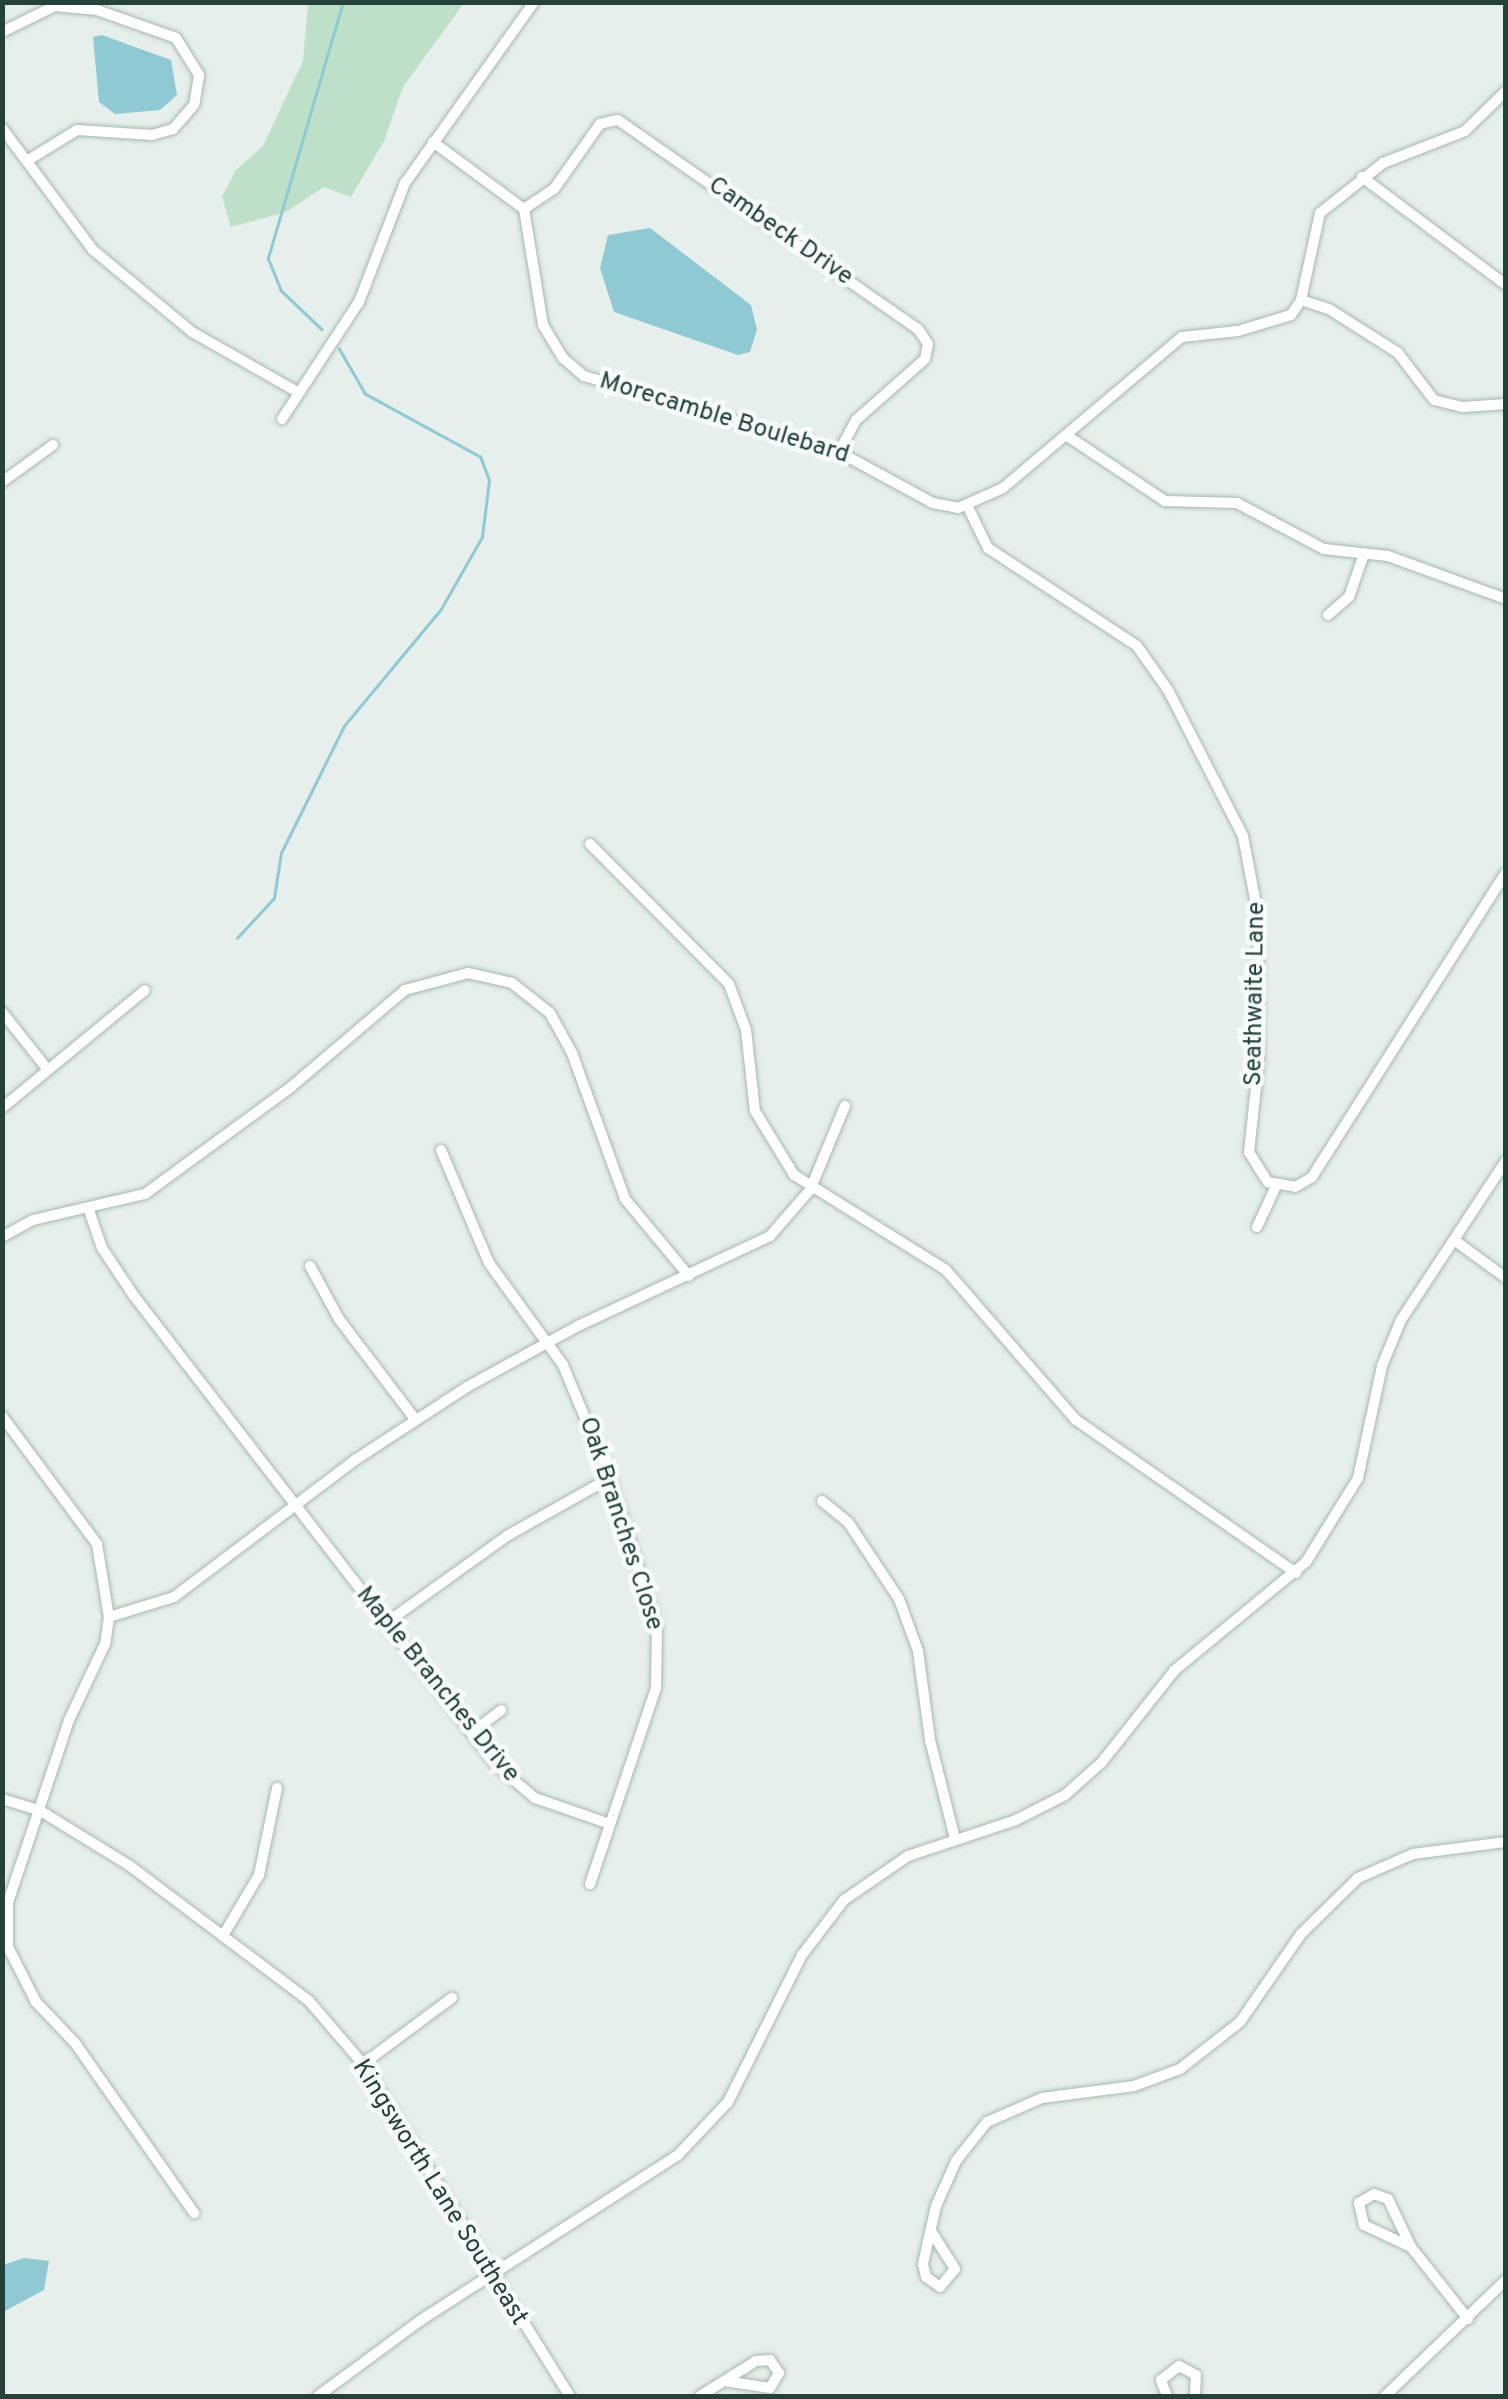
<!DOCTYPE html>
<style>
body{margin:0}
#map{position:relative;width:1508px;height:2399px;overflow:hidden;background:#e6efeb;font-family:Overpass,sans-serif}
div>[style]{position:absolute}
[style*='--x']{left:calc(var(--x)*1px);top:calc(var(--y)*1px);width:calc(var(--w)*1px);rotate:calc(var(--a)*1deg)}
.green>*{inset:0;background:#bfe0c8}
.water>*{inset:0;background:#8ec9d4}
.stream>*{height:2.5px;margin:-1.25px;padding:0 1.25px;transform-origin:1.25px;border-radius:1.25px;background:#8ec9d4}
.roads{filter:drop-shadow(0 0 2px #a8b8b2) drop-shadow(0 0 2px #a8b8b2)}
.street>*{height:10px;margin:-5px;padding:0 5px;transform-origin:5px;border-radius:5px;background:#fff}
span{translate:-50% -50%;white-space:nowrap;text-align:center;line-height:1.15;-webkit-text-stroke:9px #f7fbf9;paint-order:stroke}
.street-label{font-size:25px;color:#24423a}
.frame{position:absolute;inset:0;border:5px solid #24423a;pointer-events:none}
</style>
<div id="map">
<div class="green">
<i style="clip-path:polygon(308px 3px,464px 3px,403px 87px,384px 141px,351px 197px,324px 187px,286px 212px,231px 227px,222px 197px,236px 170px,263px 146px,303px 61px)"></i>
</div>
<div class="water">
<i style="clip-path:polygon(102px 35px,171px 60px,177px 95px,160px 110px,115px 114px,99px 102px,93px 37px)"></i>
<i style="clip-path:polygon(650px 228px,751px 305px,757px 330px,750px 352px,738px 355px,614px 312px,600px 268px,608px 235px)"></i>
<i style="clip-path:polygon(24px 2258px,49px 2261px,44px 2290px,3px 2312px,3px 2265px)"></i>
</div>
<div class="stream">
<i style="--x:322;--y:330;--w:57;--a:-136.4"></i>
<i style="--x:281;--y:291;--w:35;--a:-112"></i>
<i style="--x:268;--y:258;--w:267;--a:-73.7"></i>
<i style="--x:237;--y:938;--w:54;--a:-47.2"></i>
<i style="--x:274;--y:898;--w:46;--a:-81.2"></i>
<i style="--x:281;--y:853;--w:142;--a:-63.6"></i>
<i style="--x:344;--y:726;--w:152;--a:-50.3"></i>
<i style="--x:441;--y:609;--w:83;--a:-60.3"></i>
<i style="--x:482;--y:537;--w:57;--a:-83"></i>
<i style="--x:489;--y:480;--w:25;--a:-111"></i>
<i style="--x:480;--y:457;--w:131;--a:-151.3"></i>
<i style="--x:365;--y:394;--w:52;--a:-120"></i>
</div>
<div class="roads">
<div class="street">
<i style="--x:2;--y:32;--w:59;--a:-26.1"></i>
<i style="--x:55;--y:6;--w:42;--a:5.4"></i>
<i style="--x:97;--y:10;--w:84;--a:19.5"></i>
<i style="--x:176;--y:38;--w:44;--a:58.1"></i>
<i style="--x:199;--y:75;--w:30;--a:99"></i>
<i style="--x:194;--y:105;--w:32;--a:131"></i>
<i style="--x:173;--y:129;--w:22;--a:164"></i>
<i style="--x:152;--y:135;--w:75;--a:-176.2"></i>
<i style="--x:77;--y:130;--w:59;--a:148.2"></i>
<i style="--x:2;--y:128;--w:152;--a:53.3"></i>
<i style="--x:93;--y:250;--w:129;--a:39.6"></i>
<i style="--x:192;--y:332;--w:120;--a:29.6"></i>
<i style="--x:433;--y:142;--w:113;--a:36.4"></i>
<i style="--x:524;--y:209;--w:118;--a:80.7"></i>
<i style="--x:543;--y:325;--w:39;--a:59"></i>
<i style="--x:563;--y:358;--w:28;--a:41"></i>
<i style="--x:584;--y:376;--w:266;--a:16.6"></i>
<i style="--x:839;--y:452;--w:107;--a:28.5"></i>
<i style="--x:933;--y:503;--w:25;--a:11"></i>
<i style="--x:958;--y:508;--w:49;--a:-24"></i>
<i style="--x:1003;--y:488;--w:234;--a:-40.2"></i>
<i style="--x:1182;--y:337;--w:56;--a:-6.1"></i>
<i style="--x:1238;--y:331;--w:55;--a:-16.8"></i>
<i style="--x:1291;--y:315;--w:18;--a:-56"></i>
<i style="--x:1301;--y:300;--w:89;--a:-77.7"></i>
<i style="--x:1320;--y:213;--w:80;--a:-38.4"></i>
<i style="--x:1383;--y:163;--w:88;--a:-21.3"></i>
<i style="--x:1465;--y:131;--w:57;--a:-44.3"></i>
<i style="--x:1362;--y:177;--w:180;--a:36.9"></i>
<i style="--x:524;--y:209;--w:36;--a:-34"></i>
<i style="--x:554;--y:189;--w:80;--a:-54.7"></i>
<i style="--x:600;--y:124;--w:18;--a:-13"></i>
<i style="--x:618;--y:120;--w:366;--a:34.9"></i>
<i style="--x:918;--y:329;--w:18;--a:56"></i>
<i style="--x:928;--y:344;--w:15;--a:101"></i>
<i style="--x:925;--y:359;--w:92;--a:138.5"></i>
<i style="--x:856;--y:420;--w:36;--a:118"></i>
<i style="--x:1301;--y:300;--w:29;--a:18"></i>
<i style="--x:1329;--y:309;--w:82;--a:32.5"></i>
<i style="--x:1398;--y:353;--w:59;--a:52.5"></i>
<i style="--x:1434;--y:400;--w:30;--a:14"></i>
<i style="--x:1463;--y:407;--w:43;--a:-4"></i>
<i style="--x:282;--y:419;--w:140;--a:-56.7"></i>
<i style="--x:359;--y:302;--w:128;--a:-68.9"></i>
<i style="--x:405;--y:183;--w:222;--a:-54.5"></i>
<i style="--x:1066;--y:435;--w:119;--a:33.7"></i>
<i style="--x:1165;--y:501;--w:72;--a:1.6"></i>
<i style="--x:1237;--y:503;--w:98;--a:27.9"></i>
<i style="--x:1324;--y:549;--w:64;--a:6.2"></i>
<i style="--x:1388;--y:556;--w:126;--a:20"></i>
<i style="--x:2;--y:482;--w:63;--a:-36"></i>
<i style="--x:968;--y:507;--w:46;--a:64"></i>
<i style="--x:988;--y:548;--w:178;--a:33.3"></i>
<i style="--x:1137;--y:646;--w:54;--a:54.8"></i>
<i style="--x:1168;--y:690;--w:164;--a:62.8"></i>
<i style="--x:1243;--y:836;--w:80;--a:79.2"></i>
<i style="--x:1258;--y:915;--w:144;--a:89.6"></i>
<i style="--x:1259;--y:1059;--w:94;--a:96.1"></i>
<i style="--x:1249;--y:1152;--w:36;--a:58"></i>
<i style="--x:1268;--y:1182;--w:27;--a:10"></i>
<i style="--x:1295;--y:1187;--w:20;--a:-30"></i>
<i style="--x:1312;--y:1177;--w:361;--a:-57.5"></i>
<i style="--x:1328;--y:615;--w:28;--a:-41"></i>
<i style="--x:1349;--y:597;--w:46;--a:-70.8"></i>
<i style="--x:590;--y:844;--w:197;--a:45.2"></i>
<i style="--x:729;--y:984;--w:49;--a:69.7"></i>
<i style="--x:746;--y:1030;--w:81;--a:83.7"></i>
<i style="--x:755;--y:1111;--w:75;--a:58.6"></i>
<i style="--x:794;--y:1175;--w:179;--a:32"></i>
<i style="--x:946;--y:1270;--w:198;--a:49.1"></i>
<i style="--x:1076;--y:1420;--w:268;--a:34.8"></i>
<i style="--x:2;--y:1012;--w:74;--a:51.6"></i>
<i style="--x:2;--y:1108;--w:185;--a:-39.5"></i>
<i style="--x:441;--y:1150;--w:123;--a:67"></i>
<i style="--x:489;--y:1263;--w:126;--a:54"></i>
<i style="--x:563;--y:1365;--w:122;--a:67.4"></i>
<i style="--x:610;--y:1478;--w:156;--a:72.5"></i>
<i style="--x:657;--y:1627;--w:61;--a:90.9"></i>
<i style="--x:656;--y:1688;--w:207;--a:108.6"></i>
<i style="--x:89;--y:1210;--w:40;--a:71.1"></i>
<i style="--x:102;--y:1248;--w:58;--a:56.3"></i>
<i style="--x:134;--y:1296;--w:594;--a:52.32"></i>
<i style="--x:497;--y:1766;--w:50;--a:40.1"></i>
<i style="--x:535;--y:1798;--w:79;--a:19.1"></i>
<i style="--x:1257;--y:1227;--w:45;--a:-65.1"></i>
<i style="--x:2;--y:1237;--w:35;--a:-29"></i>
<i style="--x:33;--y:1220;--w:115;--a:-13.1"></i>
<i style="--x:145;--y:1194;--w:181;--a:-36.2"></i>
<i style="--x:291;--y:1087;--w:150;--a:-40.4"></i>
<i style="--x:405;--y:990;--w:65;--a:-15.1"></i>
<i style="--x:468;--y:973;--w:45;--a:12.8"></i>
<i style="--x:512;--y:983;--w:48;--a:38.3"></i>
<i style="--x:550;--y:1013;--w:46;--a:61.2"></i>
<i style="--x:572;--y:1053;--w:155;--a:70"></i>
<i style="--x:625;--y:1199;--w:100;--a:50.3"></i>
<i style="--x:1454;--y:1240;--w:64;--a:36.2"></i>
<i style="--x:310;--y:1266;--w:60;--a:61.3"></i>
<i style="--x:339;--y:1319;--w:126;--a:52.8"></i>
<i style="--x:2;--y:1416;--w:159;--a:53.4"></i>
<i style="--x:97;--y:1544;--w:74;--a:80.7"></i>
<i style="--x:109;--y:1617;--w:27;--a:98"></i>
<i style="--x:105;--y:1644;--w:84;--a:115.3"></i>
<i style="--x:69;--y:1720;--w:192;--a:108.5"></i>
<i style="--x:8;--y:1902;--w:45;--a:90"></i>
<i style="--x:8;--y:1947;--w:62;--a:63"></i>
<i style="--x:36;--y:2002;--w:57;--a:46.4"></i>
<i style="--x:75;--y:2043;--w:208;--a:55"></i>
<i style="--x:822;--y:1501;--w:33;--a:39"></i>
<i style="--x:848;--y:1522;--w:92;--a:56.5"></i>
<i style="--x:899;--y:1599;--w:55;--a:69.9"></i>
<i style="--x:918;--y:1651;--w:90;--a:82.3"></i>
<i style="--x:930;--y:1740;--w:102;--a:75.8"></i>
<i style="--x:109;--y:1617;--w:68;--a:-17.1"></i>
<i style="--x:174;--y:1597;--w:227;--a:-37.1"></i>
<i style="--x:355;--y:1460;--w:134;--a:-33.1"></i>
<i style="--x:467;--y:1387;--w:127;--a:-28.8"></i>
<i style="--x:578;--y:1326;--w:212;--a:-25.1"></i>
<i style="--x:770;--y:1236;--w:61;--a:-49"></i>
<i style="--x:810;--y:1190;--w:91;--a:-67.4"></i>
<i style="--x:386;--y:1623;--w:149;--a:-35.7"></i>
<i style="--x:507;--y:1536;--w:118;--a:-29.4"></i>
<i style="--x:471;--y:1733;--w:38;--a:-37"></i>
<i style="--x:2;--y:1799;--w:39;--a:17"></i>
<i style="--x:39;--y:1810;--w:107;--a:31.6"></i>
<i style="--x:130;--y:1866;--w:224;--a:37"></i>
<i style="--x:309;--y:2001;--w:83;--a:49.4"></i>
<i style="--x:363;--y:2064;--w:391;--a:58.1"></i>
<i style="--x:224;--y:1934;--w:69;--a:-59.3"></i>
<i style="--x:259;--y:1875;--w:89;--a:-78.3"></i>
<i style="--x:363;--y:2064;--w:111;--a:-36.6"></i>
<i style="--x:931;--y:2231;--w:45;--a:57.7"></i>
<i style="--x:955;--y:2269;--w:23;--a:130"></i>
<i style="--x:940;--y:2287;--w:17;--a:-144"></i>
<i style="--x:926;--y:2277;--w:13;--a:-103"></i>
<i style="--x:923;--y:2264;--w:59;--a:-77.4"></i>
<i style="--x:936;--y:2206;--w:49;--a:-66"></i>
<i style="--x:956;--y:2161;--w:50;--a:-51.5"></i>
<i style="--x:987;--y:2122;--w:60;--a:-23.6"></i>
<i style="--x:1042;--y:2098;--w:93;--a:-7.4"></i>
<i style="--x:1134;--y:2086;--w:49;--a:-20.3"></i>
<i style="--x:1180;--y:2069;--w:76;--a:-38.1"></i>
<i style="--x:1240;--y:2022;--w:107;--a:-55.3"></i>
<i style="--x:1301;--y:1934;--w:80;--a:-44.5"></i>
<i style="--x:1358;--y:1878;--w:60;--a:-23.6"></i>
<i style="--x:1413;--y:1854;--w:94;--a:-7.4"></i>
<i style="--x:1411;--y:2247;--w:52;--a:-154.9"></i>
<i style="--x:1364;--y:2225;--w:23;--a:-103"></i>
<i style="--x:1359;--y:2203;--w:17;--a:-31"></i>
<i style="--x:1374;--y:2194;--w:15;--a:20"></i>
<i style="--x:1388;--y:2199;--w:53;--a:64.4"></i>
<i style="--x:1411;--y:2247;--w:92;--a:51.6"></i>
<i style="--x:318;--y:2396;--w:128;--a:-36.4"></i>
<i style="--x:421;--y:2320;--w:305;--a:-32.7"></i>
<i style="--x:678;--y:2155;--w:73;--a:-46.7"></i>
<i style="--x:728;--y:2102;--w:165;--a:-63.3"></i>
<i style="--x:802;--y:1955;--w:69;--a:-52.6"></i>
<i style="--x:844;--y:1900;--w:78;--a:-34.5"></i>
<i style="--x:908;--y:1856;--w:114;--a:-18.4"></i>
<i style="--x:1016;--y:1820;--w:55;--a:-27"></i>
<i style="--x:1065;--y:1795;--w:50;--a:-41.7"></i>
<i style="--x:1102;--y:1762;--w:117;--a:-51.6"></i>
<i style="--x:1175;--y:1670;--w:170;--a:-39.5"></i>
<i style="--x:1306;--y:1562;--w:99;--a:-58.2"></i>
<i style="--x:1358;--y:1478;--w:115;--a:-77.9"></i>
<i style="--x:1382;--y:1366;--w:50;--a:-67.6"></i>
<i style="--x:1401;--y:1320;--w:191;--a:-56.6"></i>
<i style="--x:700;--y:2396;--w:66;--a:-32"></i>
<i style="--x:756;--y:2361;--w:14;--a:-4"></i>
<i style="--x:770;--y:2360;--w:16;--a:55"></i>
<i style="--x:779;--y:2373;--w:17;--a:121"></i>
<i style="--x:770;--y:2388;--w:46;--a:-171.2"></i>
<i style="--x:1167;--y:2396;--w:17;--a:-111"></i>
<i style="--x:1161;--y:2380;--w:23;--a:-38"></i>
<i style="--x:1179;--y:2366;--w:19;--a:28"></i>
<i style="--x:1196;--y:2375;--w:21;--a:93"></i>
<i style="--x:1385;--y:2396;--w:168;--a:-43.8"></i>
</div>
</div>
<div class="street-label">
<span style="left:780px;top:232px;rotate:35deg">Cambeck Drive</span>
<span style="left:724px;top:419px;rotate:17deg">Morecamble Boulebard</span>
<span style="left:1256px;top:994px;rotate:-89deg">Seathwaite Lane</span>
<span style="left:620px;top:1524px;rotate:72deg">Oak Branches Close</span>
<span style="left:437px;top:1685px;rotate:51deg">Maple Branches Drive</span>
<span style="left:439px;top:2193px;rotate:58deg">Kingsworth Lane Southeast</span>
</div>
<div class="frame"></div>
</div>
